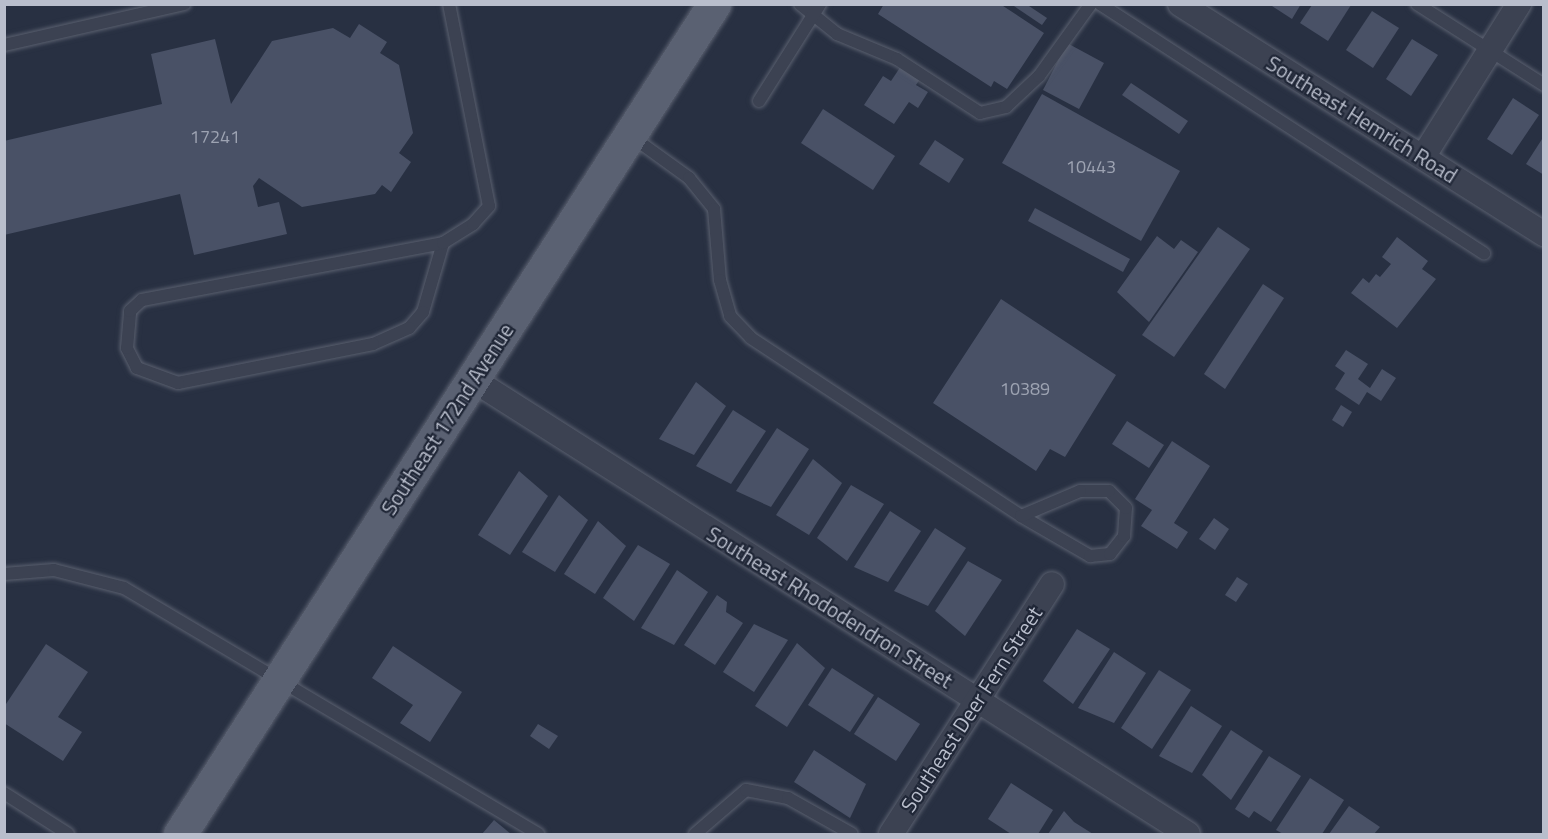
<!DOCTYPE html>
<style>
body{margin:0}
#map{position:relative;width:1548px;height:839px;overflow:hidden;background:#283042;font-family:"Titillium Web",sans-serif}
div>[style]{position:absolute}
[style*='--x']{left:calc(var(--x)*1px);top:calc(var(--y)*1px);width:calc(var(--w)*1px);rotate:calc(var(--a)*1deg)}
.building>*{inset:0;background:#495166}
.roads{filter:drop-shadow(0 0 2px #5a606f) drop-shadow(0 0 2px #5a606f)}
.lane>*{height:12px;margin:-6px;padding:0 6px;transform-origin:6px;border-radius:6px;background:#3c4252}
.street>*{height:24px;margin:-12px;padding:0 12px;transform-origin:12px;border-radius:12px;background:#3c4252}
.primary>*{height:33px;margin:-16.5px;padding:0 16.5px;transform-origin:16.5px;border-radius:16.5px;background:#5a6172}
span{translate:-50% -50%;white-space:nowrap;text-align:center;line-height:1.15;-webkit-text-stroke:4.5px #202737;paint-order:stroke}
.number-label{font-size:18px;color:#9da3b2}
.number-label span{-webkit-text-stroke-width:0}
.street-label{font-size:21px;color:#b9becc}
.frame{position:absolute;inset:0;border:6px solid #b9becc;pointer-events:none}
</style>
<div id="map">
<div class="building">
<i style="clip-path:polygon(884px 4px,1000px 4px,1044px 33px,1007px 89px,994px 81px,991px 87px,878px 14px)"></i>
<i style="clip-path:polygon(1011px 4px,1026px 4px,1047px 18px,1042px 25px)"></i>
<i style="clip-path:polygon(1269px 4px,1301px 4px,1292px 19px)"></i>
<i style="clip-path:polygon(1312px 5px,1351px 5px,1328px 41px,1300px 23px)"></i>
<i style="clip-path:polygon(1372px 11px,1399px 28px,1373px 68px,1346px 50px)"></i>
<i style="clip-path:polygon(359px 24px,387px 42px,380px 53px,399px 65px,413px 133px,399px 153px,411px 162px,391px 192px,382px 185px,375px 194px,302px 207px,259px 178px,253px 186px,258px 207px,279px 202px,287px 234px,194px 255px,180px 194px,4px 235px,4px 141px,162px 104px,151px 54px,215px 39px,231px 104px,272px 41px,333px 28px,350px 38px)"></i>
<i style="clip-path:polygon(1412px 39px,1438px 55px,1411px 96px,1386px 79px)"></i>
<i style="clip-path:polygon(1067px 43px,1104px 63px,1079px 109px,1043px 90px)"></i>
<i style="clip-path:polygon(901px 66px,920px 79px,916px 85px,928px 92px,918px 108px,909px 102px,894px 124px,864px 105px,883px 76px,891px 81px)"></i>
<i style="clip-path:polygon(1131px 83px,1188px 121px,1179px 134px,1122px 95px)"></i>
<i style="clip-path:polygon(1042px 94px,1180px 171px,1141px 241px,1002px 163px)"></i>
<i style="clip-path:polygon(1513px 98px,1539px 115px,1512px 155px,1487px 139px)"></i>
<i style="clip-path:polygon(823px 109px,895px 156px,873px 190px,801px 143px)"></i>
<i style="clip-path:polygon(1544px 136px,1544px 175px,1526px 164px)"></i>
<i style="clip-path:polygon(935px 140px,964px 159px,949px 183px,919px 164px)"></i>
<i style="clip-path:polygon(1035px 208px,1130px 259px,1123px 272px,1028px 221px)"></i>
<i style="clip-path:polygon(1218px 227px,1250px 249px,1174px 357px,1142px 335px)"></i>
<i style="clip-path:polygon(1157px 236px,1174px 249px,1181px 240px,1198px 252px,1149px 322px,1117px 292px)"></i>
<i style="clip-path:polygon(1397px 237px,1428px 261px,1422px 269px,1436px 279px,1397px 328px,1351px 293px,1363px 278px,1369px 283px,1376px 274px,1380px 277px,1391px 264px,1382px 257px)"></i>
<i style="clip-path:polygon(1263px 284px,1284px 298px,1225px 389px,1204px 374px)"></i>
<i style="clip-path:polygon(1001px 299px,1116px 375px,1065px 457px,1050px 449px,1036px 471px,933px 403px)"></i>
<i style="clip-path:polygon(1346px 350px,1368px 364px,1358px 379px,1370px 388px,1382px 369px,1396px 378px,1381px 401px,1367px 392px,1359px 405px,1335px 389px,1345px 373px,1335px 366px)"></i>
<i style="clip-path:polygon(696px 382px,726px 406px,694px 455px,659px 439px)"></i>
<i style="clip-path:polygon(1341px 405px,1352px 412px,1343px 427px,1332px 420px)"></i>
<i style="clip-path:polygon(733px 410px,766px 431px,731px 484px,696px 466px)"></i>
<i style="clip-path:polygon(1127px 421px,1164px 445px,1149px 468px,1112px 444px)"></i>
<i style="clip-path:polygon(777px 428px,809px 449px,771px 507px,736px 491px)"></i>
<i style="clip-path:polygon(1172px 441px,1210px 466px,1174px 523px,1188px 532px,1177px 549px,1141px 526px,1152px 510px,1135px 499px)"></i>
<i style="clip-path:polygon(813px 459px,842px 483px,809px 535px,776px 515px)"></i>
<i style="clip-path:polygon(519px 471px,548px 496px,510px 555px,478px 535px)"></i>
<i style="clip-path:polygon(851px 485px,884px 504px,847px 561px,817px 538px)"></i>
<i style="clip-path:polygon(559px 495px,588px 520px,555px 572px,522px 552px)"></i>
<i style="clip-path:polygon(890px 511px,921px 531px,888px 582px,854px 567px)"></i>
<i style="clip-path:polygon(1214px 518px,1229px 529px,1215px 550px,1199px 539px)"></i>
<i style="clip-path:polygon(598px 521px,626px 546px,595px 594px,564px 574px)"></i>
<i style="clip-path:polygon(935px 528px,966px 548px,928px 606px,894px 591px)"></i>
<i style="clip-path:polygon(638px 545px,670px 564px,634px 621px,603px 598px)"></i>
<i style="clip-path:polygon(968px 561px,1002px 580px,965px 636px,935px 611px)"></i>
<i style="clip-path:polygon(677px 570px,708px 592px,674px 645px,641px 628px)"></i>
<i style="clip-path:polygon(1237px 577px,1248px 584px,1236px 602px,1225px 595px)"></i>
<i style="clip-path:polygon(717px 595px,727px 602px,726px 612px,743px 623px,715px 665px,684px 645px)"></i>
<i style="clip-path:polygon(754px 624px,788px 640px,754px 692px,723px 672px)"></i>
<i style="clip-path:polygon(1077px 629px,1110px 649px,1073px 704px,1043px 681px)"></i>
<i style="clip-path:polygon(797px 643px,825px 668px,787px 727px,755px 706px)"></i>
<i style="clip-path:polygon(46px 644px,88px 672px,58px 717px,82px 732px,63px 761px,4px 723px,4px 707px)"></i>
<i style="clip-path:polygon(393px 646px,462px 692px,430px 742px,400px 723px,413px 705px,372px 678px)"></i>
<i style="clip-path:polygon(1114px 652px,1146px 673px,1114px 723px,1078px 708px)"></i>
<i style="clip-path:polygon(832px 668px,874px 695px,850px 732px,808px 705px)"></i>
<i style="clip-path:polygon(1159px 670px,1191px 690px,1152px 749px,1121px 728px)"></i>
<i style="clip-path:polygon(878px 697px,920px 724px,896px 761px,854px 734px)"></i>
<i style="clip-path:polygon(1191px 706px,1222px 726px,1192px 773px,1159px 756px)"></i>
<i style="clip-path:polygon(538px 724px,558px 736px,549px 749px,530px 736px)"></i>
<i style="clip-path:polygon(1231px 730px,1263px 751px,1231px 800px,1202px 775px)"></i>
<i style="clip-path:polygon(814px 750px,866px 784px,850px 818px,794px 782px)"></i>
<i style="clip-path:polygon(1269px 756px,1301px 776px,1271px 822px,1254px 811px,1249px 818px,1235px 809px)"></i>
<i style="clip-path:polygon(1310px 778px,1344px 800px,1322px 834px,1283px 834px,1276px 830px)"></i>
<i style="clip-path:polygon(1011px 783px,1053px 810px,1038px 834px,1011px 834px,988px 819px)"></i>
<i style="clip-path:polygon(1349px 806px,1380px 827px,1374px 834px,1329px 834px)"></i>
<i style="clip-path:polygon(1064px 811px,1074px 822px,1093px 834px,1048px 834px)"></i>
<i style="clip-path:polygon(494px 820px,511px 834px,482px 834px)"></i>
</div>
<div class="roads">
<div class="lane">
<i style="--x:800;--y:4;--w:48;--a:39"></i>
<i style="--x:837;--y:34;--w:65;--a:22.6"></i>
<i style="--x:897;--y:59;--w:99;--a:33"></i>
<i style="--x:980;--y:113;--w:27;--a:-13"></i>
<i style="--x:1006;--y:107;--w:45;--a:-43.2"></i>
<i style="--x:1039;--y:76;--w:89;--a:-54.2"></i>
<i style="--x:1100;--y:4;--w:458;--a:33"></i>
<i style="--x:1417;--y:4;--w:151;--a:32.5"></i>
<i style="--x:4;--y:45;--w:185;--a:-12.8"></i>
<i style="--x:759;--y:101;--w:115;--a:-57.8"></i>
<i style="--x:631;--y:136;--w:72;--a:35.9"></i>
<i style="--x:689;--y:178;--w:40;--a:51"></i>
<i style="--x:714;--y:209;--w:71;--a:85.2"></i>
<i style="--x:720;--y:280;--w:37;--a:74"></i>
<i style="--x:730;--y:316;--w:30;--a:46"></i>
<i style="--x:751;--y:338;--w:323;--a:33.4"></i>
<i style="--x:1021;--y:516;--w:80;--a:30.1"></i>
<i style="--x:1090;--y:556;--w:20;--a:-6"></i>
<i style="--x:1110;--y:554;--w:23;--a:-52"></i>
<i style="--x:1124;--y:536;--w:28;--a:-86"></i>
<i style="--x:1126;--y:508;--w:24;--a:-135"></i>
<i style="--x:1109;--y:491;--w:29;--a:180"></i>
<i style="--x:1080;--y:491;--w:64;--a:157"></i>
<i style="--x:443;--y:243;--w:72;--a:106.2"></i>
<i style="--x:423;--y:312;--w:21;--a:131"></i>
<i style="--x:409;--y:328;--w:39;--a:156"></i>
<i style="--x:373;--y:344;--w:199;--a:168.7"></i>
<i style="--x:178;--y:383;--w:44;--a:-159.9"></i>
<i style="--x:137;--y:368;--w:22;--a:-117"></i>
<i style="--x:127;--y:348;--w:37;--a:-85"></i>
<i style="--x:130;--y:311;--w:16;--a:-43"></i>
<i style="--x:142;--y:300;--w:306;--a:-10.7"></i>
<i style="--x:443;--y:243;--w:36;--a:-32"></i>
<i style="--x:473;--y:224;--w:24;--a:-48"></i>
<i style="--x:489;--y:206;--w:206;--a:-101.2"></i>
<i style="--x:4;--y:574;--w:50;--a:-4.6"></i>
<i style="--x:54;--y:570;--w:72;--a:14.4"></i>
<i style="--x:124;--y:588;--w:482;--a:30.7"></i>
<i style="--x:4;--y:793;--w:76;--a:32.6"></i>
<i style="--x:695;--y:834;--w:67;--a:-40.8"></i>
<i style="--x:746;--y:790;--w:43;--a:10.8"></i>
<i style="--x:788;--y:798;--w:73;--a:29.4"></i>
</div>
<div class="street">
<i style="--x:1180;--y:4;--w:431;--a:32.3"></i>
<i style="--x:1423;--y:157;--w:181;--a:-57.9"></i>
<i style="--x:472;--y:379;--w:848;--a:32.43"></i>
<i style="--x:891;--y:834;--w:297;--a:-57.2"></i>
</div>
<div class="primary">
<i style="--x:180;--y:834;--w:987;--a:-57.24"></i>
</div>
</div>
<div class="number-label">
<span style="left:215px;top:137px">17241</span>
<span style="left:1091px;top:167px">10443</span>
<span style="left:1025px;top:389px">10389</span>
</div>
<div class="street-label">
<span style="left:1362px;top:119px;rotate:32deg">Southeast Hemrich Road</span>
<span style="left:447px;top:419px;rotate:-57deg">Southeast 172nd Avenue</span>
<span style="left:830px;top:607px;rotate:32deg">Southeast Rhododendron Street</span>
<span style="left:971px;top:709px;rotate:-57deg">Southeast Deer Fern Street</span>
</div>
<div class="frame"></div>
</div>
